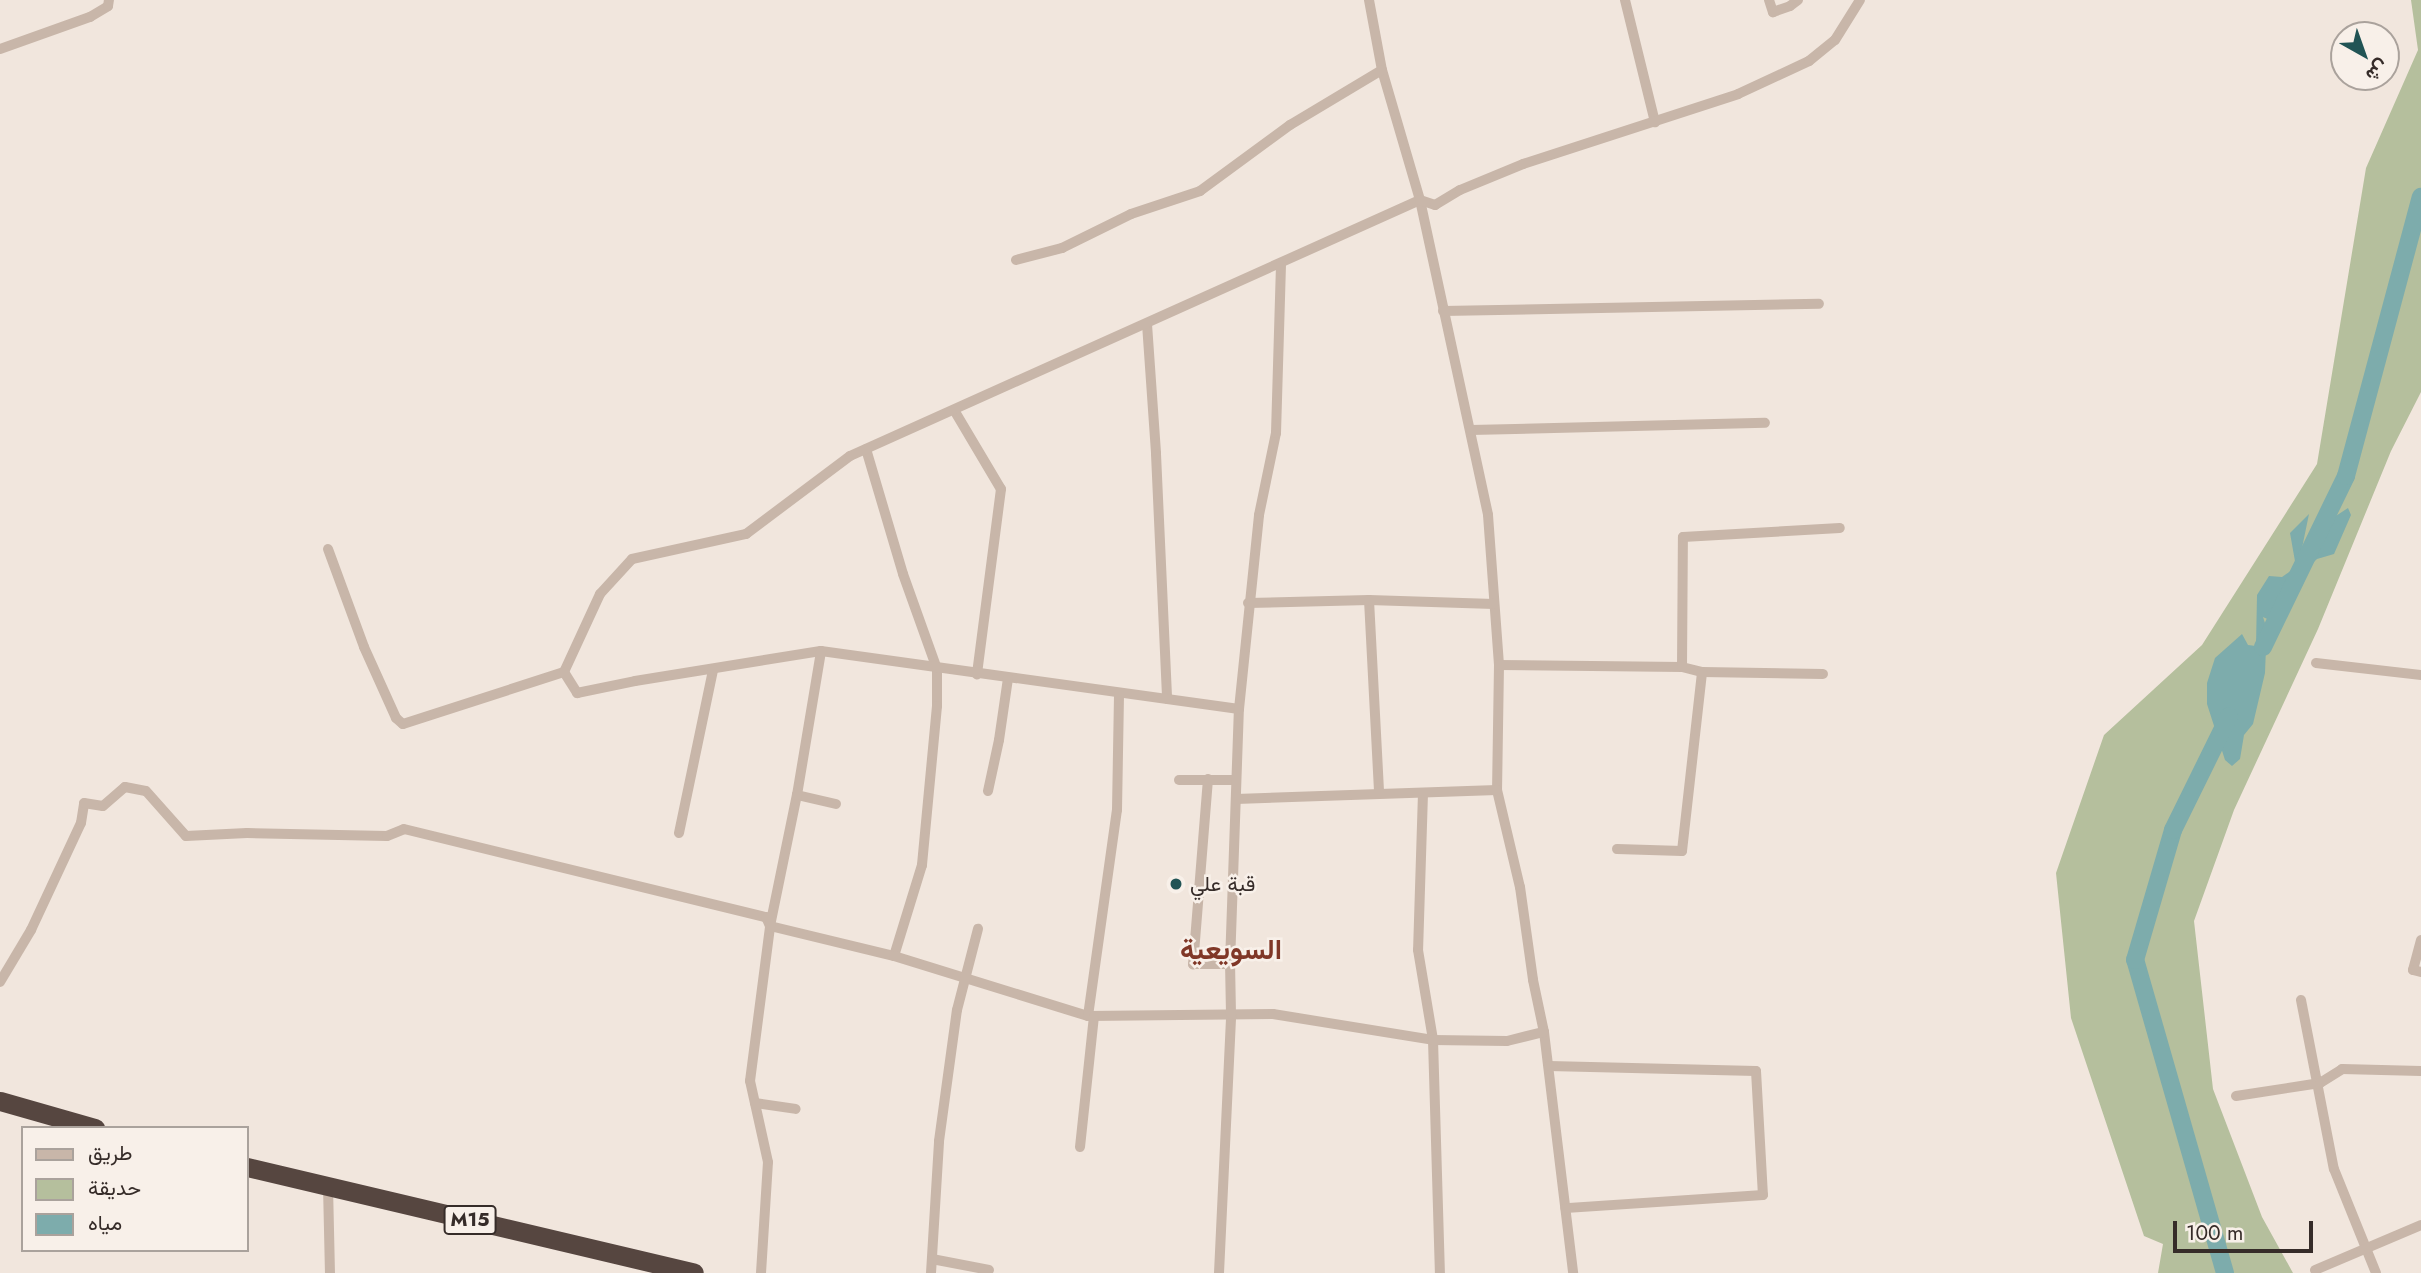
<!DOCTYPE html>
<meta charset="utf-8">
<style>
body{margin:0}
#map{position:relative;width:2421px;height:1273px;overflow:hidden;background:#f1e6dd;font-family:Jost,Vazirmatn,sans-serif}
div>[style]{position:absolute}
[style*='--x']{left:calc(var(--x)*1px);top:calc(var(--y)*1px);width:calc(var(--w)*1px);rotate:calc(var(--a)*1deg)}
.green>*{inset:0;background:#b5bf9d}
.water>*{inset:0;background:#7dacac}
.river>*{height:18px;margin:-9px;padding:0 9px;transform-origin:9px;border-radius:9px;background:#7dacac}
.street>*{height:10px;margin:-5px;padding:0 5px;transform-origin:5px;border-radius:5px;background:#c8b6a9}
.highway>*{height:19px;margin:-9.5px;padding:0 9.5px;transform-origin:9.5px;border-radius:9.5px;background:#564640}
.dots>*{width:19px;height:19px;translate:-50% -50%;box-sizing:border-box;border:4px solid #f8f0e9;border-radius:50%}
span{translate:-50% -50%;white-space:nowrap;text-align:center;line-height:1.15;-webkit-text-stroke:5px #f8f0e9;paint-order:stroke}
.shield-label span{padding:2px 5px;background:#f8f0e9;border:2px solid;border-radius:5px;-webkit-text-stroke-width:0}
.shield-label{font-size:19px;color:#362c29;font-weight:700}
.poi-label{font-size:21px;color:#362c29}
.left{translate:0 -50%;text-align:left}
.district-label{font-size:28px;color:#803727;font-weight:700}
.legend{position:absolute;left:21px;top:1126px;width:228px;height:126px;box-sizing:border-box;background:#f8f0e9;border:2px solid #aaa29c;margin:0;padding:9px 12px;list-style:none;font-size:21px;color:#362c29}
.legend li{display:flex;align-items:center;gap:14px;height:35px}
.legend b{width:35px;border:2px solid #aaa29c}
.north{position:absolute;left:2330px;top:21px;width:70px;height:70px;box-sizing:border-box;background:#f8f0e9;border:2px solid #aaa29c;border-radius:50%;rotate:140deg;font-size:19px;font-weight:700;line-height:28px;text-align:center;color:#362c29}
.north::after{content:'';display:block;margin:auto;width:24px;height:32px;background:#215455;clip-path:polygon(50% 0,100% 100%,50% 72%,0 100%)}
.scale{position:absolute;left:2173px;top:1221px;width:140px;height:32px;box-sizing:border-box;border:4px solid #362c29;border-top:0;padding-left:9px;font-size:21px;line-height:24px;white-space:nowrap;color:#362c29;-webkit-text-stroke:5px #f8f0e9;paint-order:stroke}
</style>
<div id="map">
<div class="green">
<i style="clip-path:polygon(2411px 0,2421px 0,2421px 392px,2391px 451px,2318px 629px,2234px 810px,2194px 921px,2213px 1089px,2262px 1217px,2293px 1273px,2158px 1273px,2163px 1244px,2144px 1236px,2071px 1018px,2056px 873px,2104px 735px,2202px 645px,2317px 464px,2366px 168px,2418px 50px)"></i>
</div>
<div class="water">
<i style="clip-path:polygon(2348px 508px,2351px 515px,2334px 554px,2317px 559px,2287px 587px,2284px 613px,2276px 623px,2263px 617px,2266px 626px,2273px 628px,2266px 648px,2265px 673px,2253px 724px,2244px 735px,2240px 759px,2232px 766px,2225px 760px,2207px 704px,2207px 683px,2215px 658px,2242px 634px,2248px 645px,2256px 646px,2257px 595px,2269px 576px,2282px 577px,2296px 567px,2290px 533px,2309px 514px,2302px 548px,2309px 548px,2318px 538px,2319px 527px)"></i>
</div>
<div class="river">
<i style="--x:2263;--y:647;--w:190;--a:-64.1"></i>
<i style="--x:2346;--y:476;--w:289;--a:-75"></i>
<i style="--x:2225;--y:1273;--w:326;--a:-106"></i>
<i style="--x:2135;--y:960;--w:135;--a:-73.7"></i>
<i style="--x:2173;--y:830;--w:127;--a:-63.8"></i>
</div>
<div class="street">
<i style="--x:1369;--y:0;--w:71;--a:79.5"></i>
<i style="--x:1382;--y:70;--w:135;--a:73.7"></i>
<i style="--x:1420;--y:200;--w:322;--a:77.8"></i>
<i style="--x:1488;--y:515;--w:150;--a:85.8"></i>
<i style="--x:1499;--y:665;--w:125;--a:90.9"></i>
<i style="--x:1497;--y:790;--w:100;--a:76.7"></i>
<i style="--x:1520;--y:887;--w:94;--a:82"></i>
<i style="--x:1533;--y:980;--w:53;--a:78.1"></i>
<i style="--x:1544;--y:1032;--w:243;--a:83.1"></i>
<i style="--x:1625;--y:0;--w:126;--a:76.2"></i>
<i style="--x:1769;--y:0;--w:13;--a:72"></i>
<i style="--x:1773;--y:12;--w:18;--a:-19"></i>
<i style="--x:1790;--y:6;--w:10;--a:-37"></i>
<i style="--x:0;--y:49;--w:96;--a:-19.6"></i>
<i style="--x:90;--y:17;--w:21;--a:-31"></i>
<i style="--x:108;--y:6;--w:6;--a:-81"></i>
<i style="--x:1016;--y:260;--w:48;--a:-14.6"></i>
<i style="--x:1062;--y:248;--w:77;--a:-26.2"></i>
<i style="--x:1131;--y:214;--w:73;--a:-18.4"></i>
<i style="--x:1200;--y:191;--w:112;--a:-36.3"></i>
<i style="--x:1290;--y:125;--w:107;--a:-30.9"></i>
<i style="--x:1443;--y:311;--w:376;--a:-1.1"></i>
<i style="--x:1147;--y:324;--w:130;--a:86"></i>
<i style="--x:1156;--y:454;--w:245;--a:87.4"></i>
<i style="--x:954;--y:410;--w:92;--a:59.3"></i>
<i style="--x:1001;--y:489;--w:187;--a:97.4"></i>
<i style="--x:1471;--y:430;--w:294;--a:-1.4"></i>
<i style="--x:866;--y:449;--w:130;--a:73.5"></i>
<i style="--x:903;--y:574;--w:101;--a:70.3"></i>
<i style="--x:937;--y:669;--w:37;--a:90"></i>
<i style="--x:937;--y:706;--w:160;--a:95.4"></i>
<i style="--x:922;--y:865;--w:95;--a:107.1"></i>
<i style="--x:328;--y:549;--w:104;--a:69.8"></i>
<i style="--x:364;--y:647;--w:78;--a:65.7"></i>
<i style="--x:396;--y:718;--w:9;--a:41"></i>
<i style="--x:403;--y:724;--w:169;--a:-17.9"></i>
<i style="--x:564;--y:672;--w:86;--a:-65.2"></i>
<i style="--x:600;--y:594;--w:47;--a:-47.6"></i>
<i style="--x:632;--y:559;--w:117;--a:-12.4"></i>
<i style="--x:746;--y:534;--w:130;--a:-36.9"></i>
<i style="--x:850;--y:456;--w:625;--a:-24.19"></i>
<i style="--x:1420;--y:200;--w:16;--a:18"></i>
<i style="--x:1435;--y:205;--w:29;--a:-31"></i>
<i style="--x:1460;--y:190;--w:68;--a:-22.4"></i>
<i style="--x:1523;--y:164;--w:226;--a:-18"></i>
<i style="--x:1738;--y:94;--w:78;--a:-24.9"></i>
<i style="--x:1809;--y:61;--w:33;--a:-39"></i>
<i style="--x:1835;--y:40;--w:47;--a:-58"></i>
<i style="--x:1369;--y:600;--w:194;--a:87"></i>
<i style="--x:1248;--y:603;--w:121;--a:-1.4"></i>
<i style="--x:1369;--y:600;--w:125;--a:1.8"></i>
<i style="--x:2316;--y:663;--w:106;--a:6.5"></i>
<i style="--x:1499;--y:665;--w:183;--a:0.6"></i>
<i style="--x:1682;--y:667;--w:21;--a:14"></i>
<i style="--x:1702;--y:672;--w:121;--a:0.9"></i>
<i style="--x:1682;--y:667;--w:130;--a:-89.6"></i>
<i style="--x:1683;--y:537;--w:157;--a:-3.3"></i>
<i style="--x:564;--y:672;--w:25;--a:58"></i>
<i style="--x:577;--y:693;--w:59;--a:-11.7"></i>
<i style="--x:635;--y:681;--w:188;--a:-9.2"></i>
<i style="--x:821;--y:651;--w:422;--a:7.9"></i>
<i style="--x:1208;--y:779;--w:186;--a:94.6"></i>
<i style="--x:1193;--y:964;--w:37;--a:0"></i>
<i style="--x:1179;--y:780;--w:57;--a:0"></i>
<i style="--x:988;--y:791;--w:52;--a:-77.8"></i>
<i style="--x:999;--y:740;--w:63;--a:-81.7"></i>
<i style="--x:1423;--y:793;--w:157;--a:91.8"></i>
<i style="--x:1418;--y:950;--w:91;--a:80.5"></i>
<i style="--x:1433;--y:1040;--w:233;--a:88.3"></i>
<i style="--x:797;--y:795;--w:40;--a:13"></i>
<i style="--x:1236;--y:799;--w:261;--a:-2"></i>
<i style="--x:679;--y:833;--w:167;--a:-78.2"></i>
<i style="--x:1617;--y:849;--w:65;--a:1.8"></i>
<i style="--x:1682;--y:851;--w:180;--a:-83.6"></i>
<i style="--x:2421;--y:940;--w:31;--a:105"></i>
<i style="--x:2413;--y:970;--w:8;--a:14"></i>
<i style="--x:0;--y:982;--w:61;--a:-59.2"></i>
<i style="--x:31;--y:930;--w:118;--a:-65"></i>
<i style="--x:81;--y:823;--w:20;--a:-81"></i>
<i style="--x:84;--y:803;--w:19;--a:9"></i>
<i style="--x:103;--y:806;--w:29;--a:-41"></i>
<i style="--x:125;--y:787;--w:21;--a:11"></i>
<i style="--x:146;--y:791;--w:60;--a:48.4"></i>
<i style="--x:186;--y:836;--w:61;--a:-2.8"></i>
<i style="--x:247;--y:833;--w:140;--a:1.2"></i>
<i style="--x:387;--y:836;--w:18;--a:-22"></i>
<i style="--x:404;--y:829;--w:373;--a:13.7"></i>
<i style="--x:766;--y:917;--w:10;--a:66"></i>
<i style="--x:770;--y:926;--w:128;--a:13.6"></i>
<i style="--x:894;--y:956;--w:203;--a:17.2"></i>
<i style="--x:1088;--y:1016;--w:185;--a:-0.6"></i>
<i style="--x:1273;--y:1014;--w:162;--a:9.2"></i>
<i style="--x:1433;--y:1040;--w:74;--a:0.8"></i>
<i style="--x:1507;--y:1041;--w:38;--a:-14"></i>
<i style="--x:2301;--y:1000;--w:172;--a:79"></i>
<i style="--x:2334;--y:1169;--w:112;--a:68"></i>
<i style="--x:1088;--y:1016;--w:208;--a:-82"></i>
<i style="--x:1117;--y:810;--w:117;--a:-89"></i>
<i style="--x:1549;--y:1066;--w:207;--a:1.4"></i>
<i style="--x:1756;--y:1071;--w:124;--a:86.8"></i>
<i style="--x:1763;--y:1195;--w:198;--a:176.2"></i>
<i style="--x:2236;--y:1096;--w:85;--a:-8.8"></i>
<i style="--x:2320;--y:1083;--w:26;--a:-32"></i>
<i style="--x:2342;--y:1069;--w:79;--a:1.5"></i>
<i style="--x:755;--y:1103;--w:41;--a:8.3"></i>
<i style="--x:1080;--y:1147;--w:131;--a:-83.9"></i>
<i style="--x:328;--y:1186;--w:87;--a:88.7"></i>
<i style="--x:932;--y:1259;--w:58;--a:10.9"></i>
<i style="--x:2315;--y:1270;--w:115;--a:-23"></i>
<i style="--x:761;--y:1273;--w:111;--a:-86.4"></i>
<i style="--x:768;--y:1162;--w:83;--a:-102.5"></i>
<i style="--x:750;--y:1081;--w:156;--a:-82.6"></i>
<i style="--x:770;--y:926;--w:134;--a:-78.4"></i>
<i style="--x:797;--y:795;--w:146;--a:-80.5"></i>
<i style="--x:931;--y:1273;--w:132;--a:-86.5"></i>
<i style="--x:939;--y:1141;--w:132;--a:-82.2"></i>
<i style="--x:957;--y:1010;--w:84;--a:-75.5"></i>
<i style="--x:1219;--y:1273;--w:259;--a:-87.3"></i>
<i style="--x:1231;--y:1014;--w:50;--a:-91.1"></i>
<i style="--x:1230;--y:964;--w:255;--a:-88"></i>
<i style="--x:1239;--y:709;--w:195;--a:-84.1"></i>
<i style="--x:1259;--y:515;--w:84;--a:-78.3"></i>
<i style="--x:1276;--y:433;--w:170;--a:-88.3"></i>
</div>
<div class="highway">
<i style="--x:0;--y:1101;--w:99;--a:15.9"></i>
<i style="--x:247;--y:1167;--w:459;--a:13.3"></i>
</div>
<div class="dots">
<i style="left:1176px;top:884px;background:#215455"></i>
</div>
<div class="shield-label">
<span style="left:470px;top:1220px">M15</span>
</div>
<div class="poi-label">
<span class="left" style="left:1190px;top:884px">قبة علي</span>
</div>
<div class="district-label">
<span style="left:1231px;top:950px">السويعية</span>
</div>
<ul class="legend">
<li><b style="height:9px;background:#c8b6a9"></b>طريق</li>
<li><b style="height:19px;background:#b5bf9d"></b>حديقة</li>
<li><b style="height:19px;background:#7dacac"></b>مياه</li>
</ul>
<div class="north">ش</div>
<div class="scale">100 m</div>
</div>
